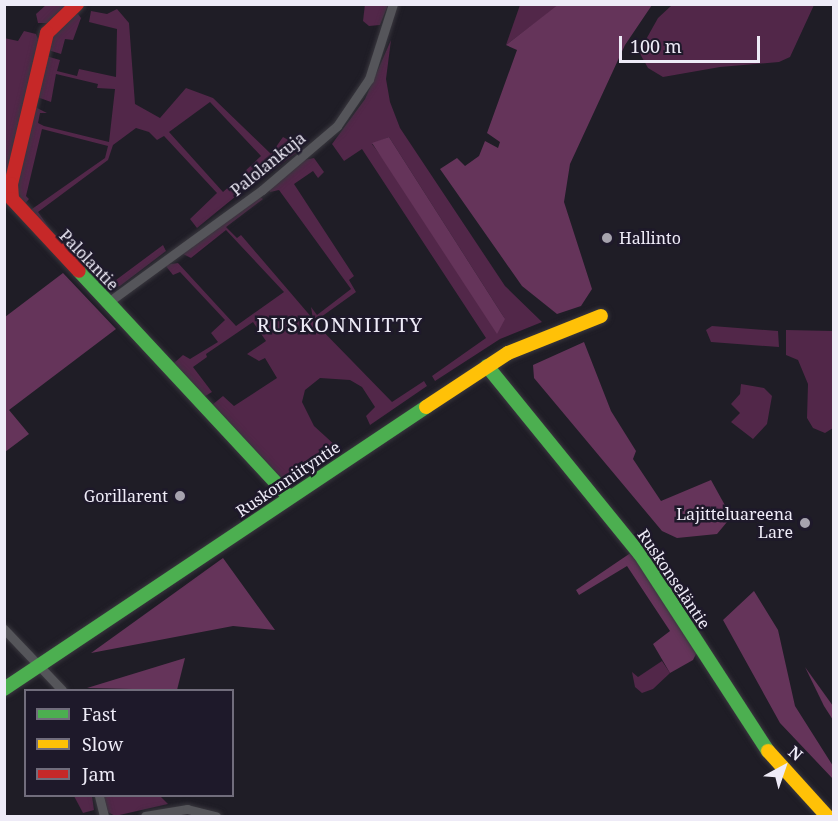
<!DOCTYPE html>
<meta charset="utf-8">
<style>
body{margin:0}
#map{position:relative;width:838px;height:821px;overflow:hidden;background:#1f1d26;font-family:"Noto Serif",serif}
div>[style]{position:absolute}
[style*='--x']{left:calc(var(--x)*1px);top:calc(var(--y)*1px);width:calc(var(--w)*1px);rotate:calc(var(--a)*1deg)}
.green>*{inset:0;background:#522749}
.forest>*{inset:0;background:#65345a}
.roads{filter:drop-shadow(0 0 2px #39373e) drop-shadow(0 0 2px #39373e)}
.street>*{height:9px;margin:-4.5px;padding:0 4.5px;transform-origin:4.5px;border-radius:4.5px;background:#55555a}
.fast>*{height:14px;margin:-7px;padding:0 7px;transform-origin:7px;border-radius:7px;background:#4caf50}
.slow>*{height:14px;margin:-7px;padding:0 7px;transform-origin:7px;border-radius:7px;background:#ffc107}
.jam>*{height:14px;margin:-7px;padding:0 7px;transform-origin:7px;border-radius:7px;background:#c62828}
.dots>*{width:16px;height:16px;translate:-50% -50%;box-sizing:border-box;border:3px solid #1e192a;border-radius:50%}
span{translate:-50% -50%;white-space:nowrap;text-align:center;line-height:1.15;-webkit-text-stroke:5px #1e192a;paint-order:stroke}
.street-label{font-size:16px;color:#eeebf7}
.poi-label{font-size:16px;color:#eeebf7}
.left{translate:0 -50%;text-align:left}
.right{translate:-100% -50%;text-align:right}
.quarter-label{font-size:20px;color:#eeebf7;letter-spacing:1.5px}
.frame{position:absolute;inset:0;border:6px solid #eeebf7;pointer-events:none}
.legend{position:absolute;left:24px;top:689px;width:210px;height:108px;box-sizing:border-box;background:#1e192a;border:2px solid #716d7c;margin:0;padding:8px 10px;list-style:none;font-size:18px;color:#eeebf7}
.legend li{display:flex;align-items:center;gap:12px;height:30px}
.legend b{width:30px;border:2px solid #716d7c}
.north{position:absolute;left:754px;top:737px;width:60px;height:60px;-webkit-text-stroke:4px #1e192a;paint-order:stroke;rotate:40deg;font-size:16px;font-weight:700;line-height:24px;text-align:center;color:#eeebf7}
.north::after{content:'';display:block;margin:auto;width:21px;height:27px;background:#eeebf7;clip-path:polygon(50% 0,100% 100%,50% 72%,0 100%)}
.scale{position:absolute;left:619px;top:36px;width:141px;height:27px;box-sizing:border-box;border:3px solid #eeebf7;border-top:0;padding-left:8px;font-size:18px;line-height:21px;white-space:nowrap;color:#eeebf7;-webkit-text-stroke:4px #1e192a;paint-order:stroke}
</style>
<div id="map">
<div class="green">
<i style="clip-path:polygon(365px 4px,388px 5px,380px 25px,369px 26px,363px 21px)"></i>
<i style="clip-path:polygon(46px 5px,68px 5px,47px 23px,38px 23px,36px 14px)"></i>
<i style="clip-path:polygon(520px 5px,559px 5px,506px 45px)"></i>
<i style="clip-path:polygon(672px 5px,673px 4px,814px 5px,790px 57px,779px 62px,720px 67px,663px 77px,648px 68px,639px 52px,658px 18px)"></i>
<i style="clip-path:polygon(117px 9px,129px 23px,135px 104px,160px 118px,186px 88px,213px 98px,271px 154px,283px 137px,297px 145px,296px 153px,251px 187px,243px 173px,261px 156px,210px 102px,169px 132px,223px 192px,233px 183px,241px 192px,197px 228px,190px 219px,217px 193px,164px 136px,157px 140px,149px 132px,136px 128px,113px 145px,108px 160px,38px 212px,52px 232px,30px 214px,32px 209px,105px 158px,108px 146px,42px 129px,26px 196px,29px 199px,23px 206px,18px 199px,16px 179px,35px 107px,47px 113px,40px 113px,38px 123px,44px 126px,109px 142px,115px 89px,97px 88px,98px 84px,56px 74px,51px 102px,37px 97px,46px 56px,60px 60px,57px 71px,77px 76px,79px 69px,116px 77px,117px 29px,89px 22px,91px 11px,107px 14px)"></i>
<i style="clip-path:polygon(78px 14px,81px 18px,73px 40px,65px 39px,61px 54px,48px 50px,52px 38px,71px 16px)"></i>
<i style="clip-path:polygon(24px 31px,36px 34px,39px 42px,5px 194px,4px 38px,18px 41px)"></i>
<i style="clip-path:polygon(evenodd,391px 40px,386px 79px,390px 102px,400px 128px,505px 286px,542px 322px,500px 339px,435px 381px,432px 376px,486px 338px,362px 149px,344px 161px,332px 144px,365px 99px,391px 40px,389px 137px,505px 319px,372px 144px,389px 137px)"></i>
<i style="clip-path:polygon(314px 158px,324px 172px,318px 178px,313px 171px,294px 184px,354px 276px,349px 280px,356px 292px,314px 322px,392px 402px,424px 381px,427px 386px,370px 425px,366px 416px,375px 407px,362px 387px,350px 380px,320px 378px,305px 390px,302px 402px,314px 426px,337px 447px,283px 483px,212px 405px,223px 396px,234px 406px,277px 378px,265px 358px,259px 361px,247px 354px,266px 341px,253px 322px,206px 354px,207px 357px,193px 367px,212px 392px,202px 398px,174px 363px,183px 355px,190px 359px,218px 342px,211px 333px,225px 320px,180px 272px,173px 275px,165px 265px,178px 263px,236px 326px,284px 292px,226px 230px,191px 258px,183px 254px,257px 195px,263px 199px,226px 227px,237px 238px,241px 235px,313px 319px,311px 307px,317px 315px,351px 289px,279px 190px,270px 192px,269px 188px,304px 160px)"></i>
<i style="clip-path:polygon(59px 237px,72px 251px,78px 246px,93px 265px,84px 272px)"></i>
<i style="clip-path:polygon(163px 245px,166px 251px,120px 286px,109px 289px,95px 282px,100px 274px,116px 280px)"></i>
<i style="clip-path:polygon(712px 326px,778px 331px,779px 347px,711px 342px,706px 330px)"></i>
<i style="clip-path:polygon(786px 330px,833px 331px,833px 428px,825px 433px,813px 428px,807px 418px,808px 384px,798px 360px,786px 355px)"></i>
<i style="clip-path:polygon(741px 384px,764px 388px,772px 396px,767px 424px,753px 439px,731px 422px,740px 413px,731px 404px,740px 394px)"></i>
<i style="clip-path:polygon(662px 661px,670px 673px,653px 689px,642px 693px,635px 687px,632px 672px,638px 677px)"></i>
<i style="clip-path:polygon(74px 796px,92px 796px,94px 810px,83px 813px)"></i>
<i style="clip-path:polygon(104px 796px,160px 796px,168px 804px,115px 816px,108px 812px)"></i>
</div>
<div class="forest">
<i style="clip-path:polygon(559px 4px,652px 5px,625px 45px,570px 164px,564px 202px,592px 289px,581px 306px,557px 314px,522px 286px,440px 169px,457px 158px,465px 166px,479px 156px,485px 141px,498px 148px,500px 142px,487px 133px,517px 50px,506px 45px)"></i>
<i style="clip-path:polygon(389px 137px,505px 319px,497px 334px,372px 143px)"></i>
<i style="clip-path:polygon(63px 273px,116px 329px,9px 410px,29px 434px,5px 452px,5px 317px)"></i>
<i style="clip-path:polygon(584px 342px,611px 411px,636px 451px,633px 459px,661px 501px,711px 480px,727px 509px,727px 522px,717px 534px,677px 538px,662px 531px,534px 378px,533px 365px)"></i>
<i style="clip-path:polygon(632px 552px,697px 652px,693px 660px,670px 673px,653px 644px,670px 631px,627px 566px,579px 595px,576px 590px)"></i>
<i style="clip-path:polygon(223px 558px,275px 630px,233px 626px,91px 653px)"></i>
<i style="clip-path:polygon(754px 591px,778px 630px,795px 706px,833px 766px,833px 779px,780px 723px,723px 620px)"></i>
<i style="clip-path:polygon(185px 658px,177px 690px,87px 688px)"></i>
<i style="clip-path:polygon(805px 667px,833px 706px,833px 720px,824px 706px)"></i>
</div>
<div class="roads">
<div class="street">
<i style="--x:107;--y:303;--w:192;--a:-36.1"></i>
<i style="--x:262;--y:190;--w:99;--a:-40.5"></i>
<i style="--x:337;--y:126;--w:57;--a:-55.8"></i>
<i style="--x:369;--y:79;--w:79;--a:-72.3"></i>
<i style="--x:4;--y:629;--w:84;--a:46.4"></i>
<i style="--x:99;--y:796;--w:21;--a:76"></i>
<i style="--x:145;--y:816;--w:43;--a:-9.5"></i>
<i style="--x:187;--y:809;--w:30;--a:14"></i>
</div>
<div class="fast">
<i style="--x:79;--y:271;--w:309;--a:47.1"></i>
<i style="--x:487;--y:366;--w:242;--a:50.9"></i>
<i style="--x:640;--y:554;--w:235;--a:57"></i>
<i style="--x:4;--y:689;--w:508;--a:-33.75"></i>
</div>
<div class="slow">
<i style="--x:426;--y:407;--w:98;--a:-33.4"></i>
<i style="--x:508;--y:353;--w:100;--a:-21.7"></i>
<i style="--x:768;--y:751;--w:88;--a:47.8"></i>
</div>
<div class="jam">
<i style="--x:77;--y:4;--w:42;--a:136"></i>
<i style="--x:47;--y:33;--w:155;--a:103.4"></i>
<i style="--x:11;--y:184;--w:15;--a:86"></i>
<i style="--x:12;--y:199;--w:98;--a:47.1"></i>
</div>
</div>
<div class="dots">
<i style="left:607px;top:238px;background:#a6a3ae"></i>
<i style="left:180px;top:496px;background:#a6a3ae"></i>
<i style="left:805px;top:523px;background:#a6a3ae"></i>
</div>
<div class="street-label">
<span style="left:268px;top:164px;rotate:-39deg">Palolankuja</span>
<span style="left:89px;top:260px;rotate:46deg">Palolantie</span>
<span style="left:288px;top:479px;rotate:-34deg">Ruskonniityntie</span>
<span style="left:674px;top:579px;rotate:56deg">Ruskonseläntie</span>
</div>
<div class="poi-label">
<span class="left" style="left:619px;top:238px">Hallinto</span>
<span class="right" style="left:168px;top:496px">Gorillarent</span>
<span class="right" style="left:793px;top:523px">Lajitteluareena<br>Lare</span>
</div>
<div class="quarter-label">
<span style="left:340px;top:324px">RUSKONNIITTY</span>
</div>
<div class="frame"></div>
<ul class="legend">
<li><b style="height:8px;background:#4caf50"></b>Fast</li>
<li><b style="height:8px;background:#ffc107"></b>Slow</li>
<li><b style="height:8px;background:#c62828"></b>Jam</li>
</ul>
<div class="north">N</div>
<div class="scale">100 m</div>
</div>
